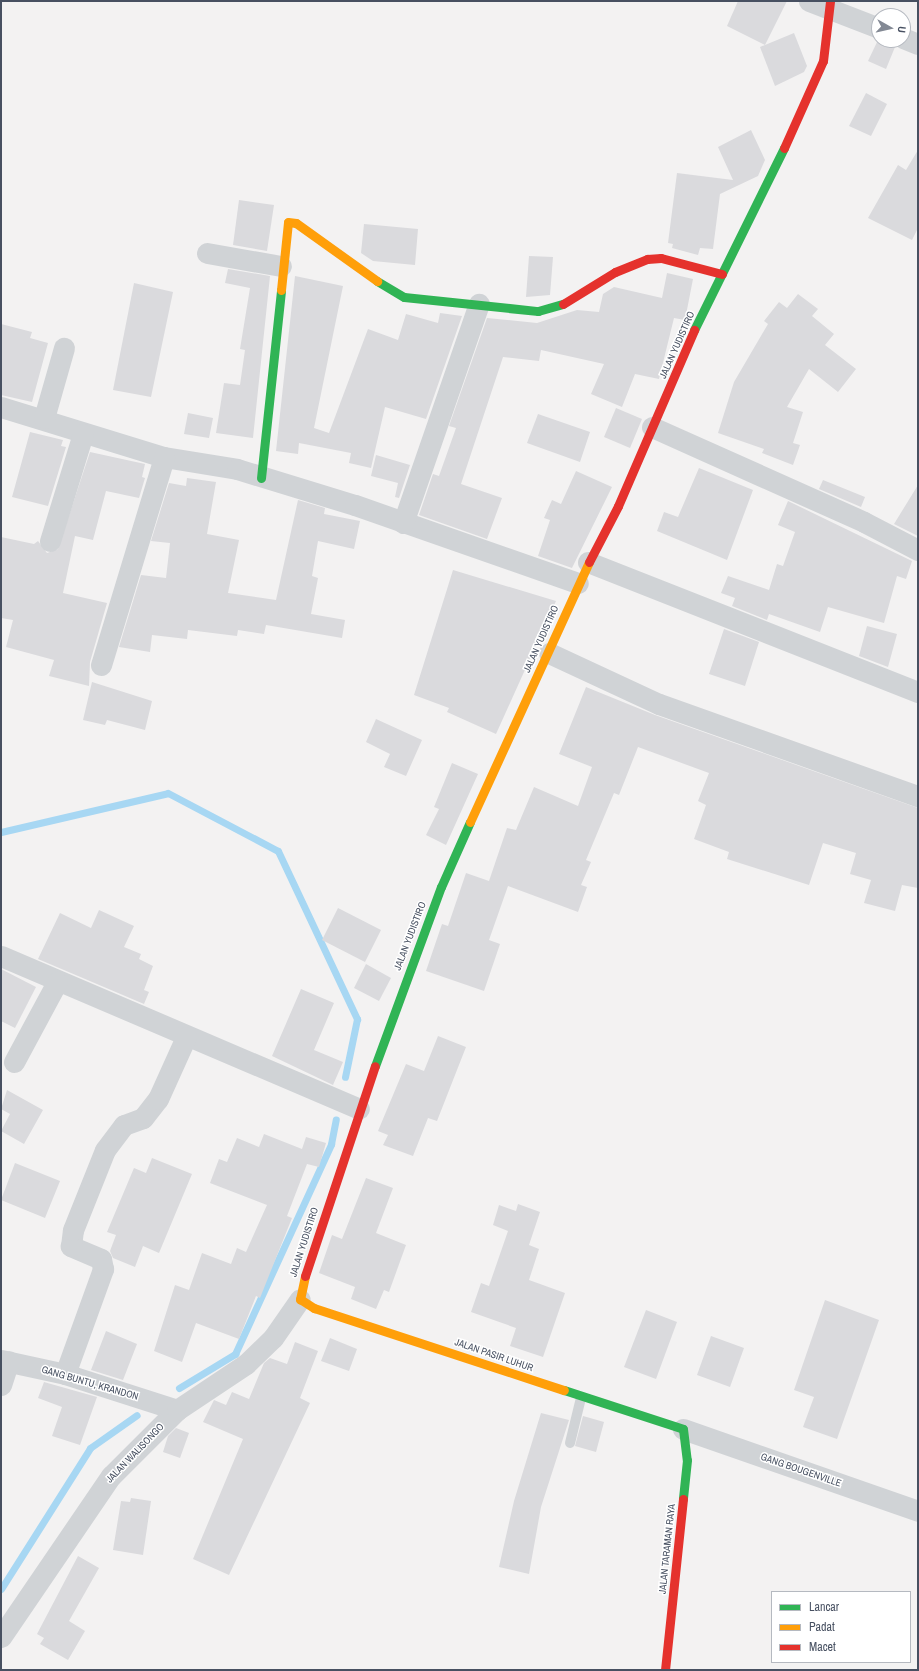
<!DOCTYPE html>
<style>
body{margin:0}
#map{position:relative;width:919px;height:1671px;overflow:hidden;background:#f3f2f2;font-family:"Archivo Narrow",sans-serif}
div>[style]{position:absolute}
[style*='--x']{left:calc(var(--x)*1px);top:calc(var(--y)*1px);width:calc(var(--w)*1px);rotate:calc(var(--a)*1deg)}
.stream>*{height:7px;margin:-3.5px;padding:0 3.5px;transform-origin:3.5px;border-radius:3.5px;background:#a7d7f3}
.building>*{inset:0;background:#dadadd}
.lane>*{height:10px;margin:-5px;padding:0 5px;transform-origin:5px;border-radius:5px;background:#d0d3d6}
.street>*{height:21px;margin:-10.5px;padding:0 10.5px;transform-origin:10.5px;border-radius:10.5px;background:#d0d3d6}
.fast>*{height:9px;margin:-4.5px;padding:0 4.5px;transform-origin:4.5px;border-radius:4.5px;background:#30b455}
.slow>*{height:9px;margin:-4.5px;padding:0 4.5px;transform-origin:4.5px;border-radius:4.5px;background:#ff9f0a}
.jam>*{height:9px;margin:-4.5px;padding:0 4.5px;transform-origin:4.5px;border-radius:4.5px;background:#e5322d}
span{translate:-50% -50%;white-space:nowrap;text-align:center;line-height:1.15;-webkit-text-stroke:3px #fff;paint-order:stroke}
.street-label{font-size:10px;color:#475061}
.frame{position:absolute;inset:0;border:2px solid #475061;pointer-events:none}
.legend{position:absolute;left:771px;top:1591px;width:140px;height:72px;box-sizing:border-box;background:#fff;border:1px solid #b5b9c0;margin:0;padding:5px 7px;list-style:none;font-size:12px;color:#475061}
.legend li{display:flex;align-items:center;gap:8px;height:20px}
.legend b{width:20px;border:1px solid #b5b9c0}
.north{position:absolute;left:871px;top:8px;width:40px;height:40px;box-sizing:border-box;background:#fff;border:1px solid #b5b9c0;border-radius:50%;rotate:98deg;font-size:11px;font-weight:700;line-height:16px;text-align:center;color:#475061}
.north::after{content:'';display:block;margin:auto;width:14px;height:18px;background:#838994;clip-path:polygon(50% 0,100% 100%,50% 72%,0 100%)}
</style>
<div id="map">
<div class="stream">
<i style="--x:1;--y:832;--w:171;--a:-13.1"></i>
<i style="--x:168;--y:793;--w:124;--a:27.8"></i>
<i style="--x:278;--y:851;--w:186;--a:64.8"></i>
<i style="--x:357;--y:1019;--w:59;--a:101.7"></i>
<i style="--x:179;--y:1388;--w:66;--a:-31.3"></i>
<i style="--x:235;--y:1354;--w:231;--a:-65.4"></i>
<i style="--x:331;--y:1144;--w:25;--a:-79"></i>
<i style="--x:1;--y:1589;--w:167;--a:-57.7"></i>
<i style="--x:90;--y:1448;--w:57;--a:-35.1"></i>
</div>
<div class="building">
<i style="clip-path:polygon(738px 1px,787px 1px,765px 45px,727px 26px)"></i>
<i style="clip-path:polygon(794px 33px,807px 66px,804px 72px,775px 86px,760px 47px)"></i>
<i style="clip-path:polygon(878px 40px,895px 47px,886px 69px,868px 61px)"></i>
<i style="clip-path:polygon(866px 93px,887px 104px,871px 136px,849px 126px)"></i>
<i style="clip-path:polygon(751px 130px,765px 160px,758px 176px,720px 194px,713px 249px,700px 248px,698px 255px,672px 248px,673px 244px,668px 243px,677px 173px,733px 180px,718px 147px)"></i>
<i style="clip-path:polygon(918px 150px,918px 228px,912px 240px,868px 218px,898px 165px,906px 170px)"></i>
<i style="clip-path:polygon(239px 200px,274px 205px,267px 251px,233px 245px)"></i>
<i style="clip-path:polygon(364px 224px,418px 229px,415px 265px,373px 261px,361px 253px)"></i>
<i style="clip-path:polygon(529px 256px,553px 257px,550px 295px,526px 297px)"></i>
<i style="clip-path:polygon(228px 269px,270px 276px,253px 438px,216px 433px,224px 383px,240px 385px,245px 350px,240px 349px,250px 288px,225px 283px)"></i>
<i style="clip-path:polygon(667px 273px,693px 279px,685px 320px,674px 318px,659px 379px,635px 374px,622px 407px,591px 394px,604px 364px,541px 350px,539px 361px,503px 357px,461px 484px,502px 498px,487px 539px,419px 515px,433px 474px,439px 476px,456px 428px,449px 426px,487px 318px,537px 323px,577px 310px,599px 312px,603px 294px,614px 287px,662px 298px)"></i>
<i style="clip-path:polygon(295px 276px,343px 286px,314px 428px,329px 433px,368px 329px,398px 340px,406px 314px,438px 323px,440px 313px,462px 316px,426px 419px,385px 407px,371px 468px,349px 463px,351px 453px,299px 443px,298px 454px,276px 451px)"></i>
<i style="clip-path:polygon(134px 283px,173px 292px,151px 397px,113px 390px)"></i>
<i style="clip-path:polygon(798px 294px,818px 309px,812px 316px,834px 334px,825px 345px,856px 369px,838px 392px,809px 369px,787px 407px,803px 412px,793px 443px,800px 445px,793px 465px,762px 453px,764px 449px,718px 433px,734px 382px,768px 324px,764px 321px,779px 302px,787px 308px)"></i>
<i style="clip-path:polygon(1px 324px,32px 332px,30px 338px,48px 343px,32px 402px,1px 395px)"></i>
<i style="clip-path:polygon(616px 408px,642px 419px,630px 448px,604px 437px)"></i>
<i style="clip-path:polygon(188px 413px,213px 418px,209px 438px,184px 434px)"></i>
<i style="clip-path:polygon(538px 414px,590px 432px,580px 462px,527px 443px)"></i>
<i style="clip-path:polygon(30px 432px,63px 440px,61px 446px,66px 447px,48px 506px,12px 497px)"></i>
<i style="clip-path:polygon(90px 452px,145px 464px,142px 477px,145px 478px,139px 498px,106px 491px,93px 540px,75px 536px,63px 593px,107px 603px,90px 662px,89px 686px,49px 676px,54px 660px,6px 647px,13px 620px,1px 618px,1px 537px,34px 544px,38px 541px,47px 553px,58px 549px)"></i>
<i style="clip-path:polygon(376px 455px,410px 465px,399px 498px,395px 497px,398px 483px,371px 476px)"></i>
<i style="clip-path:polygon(699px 468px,753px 490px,727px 560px,657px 531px,664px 512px,678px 517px)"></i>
<i style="clip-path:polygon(576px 471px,612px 487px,572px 568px,538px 556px,550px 520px,544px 518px,552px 500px,561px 504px)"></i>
<i style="clip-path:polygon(187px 478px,216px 482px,207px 534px,239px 540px,228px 593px,276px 600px,298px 500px,325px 508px,324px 514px,360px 521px,354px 549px,318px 541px,312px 576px,318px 578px,311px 614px,345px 620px,342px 638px,266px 625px,264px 634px,238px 630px,237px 636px,188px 630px,187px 639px,152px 635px,150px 652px,119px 647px,141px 575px,166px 578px,170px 543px,151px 541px,169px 483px,186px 486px)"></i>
<i style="clip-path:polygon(823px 480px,865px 497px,861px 507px,819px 489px)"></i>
<i style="clip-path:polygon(918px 485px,918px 536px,894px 524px)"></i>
<i style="clip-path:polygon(788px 501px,912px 561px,906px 579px,897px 576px,884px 623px,828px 607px,820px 632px,769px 614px,767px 620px,732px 606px,735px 598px,721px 593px,728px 576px,769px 590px,777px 564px,783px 566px,795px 532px,778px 525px)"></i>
<i style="clip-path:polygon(453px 570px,556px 601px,496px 734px,447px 712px,449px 708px,414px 695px)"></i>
<i style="clip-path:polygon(867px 626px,897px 634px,888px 667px,859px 656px)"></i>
<i style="clip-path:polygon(724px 629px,759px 642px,745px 686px,709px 674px)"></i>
<i style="clip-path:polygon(92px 682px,152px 701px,145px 730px,107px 720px,105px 725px,83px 720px)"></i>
<i style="clip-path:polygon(586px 687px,655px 715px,918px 808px,918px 888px,902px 885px,895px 911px,864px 903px,871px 880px,850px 874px,856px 853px,823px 843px,809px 885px,727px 859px,729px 852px,694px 839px,706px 805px,698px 801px,709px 773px,638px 747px,619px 795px,614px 793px,586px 860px,591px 862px,581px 885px,587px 887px,578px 912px,508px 886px,489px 940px,500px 944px,484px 991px,426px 971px,442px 924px,448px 926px,466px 873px,489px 881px,507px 828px,516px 830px,534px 787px,578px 806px,592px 767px,559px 754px)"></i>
<i style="clip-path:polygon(376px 719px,422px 740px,406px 776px,384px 767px,390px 754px,366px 742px)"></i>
<i style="clip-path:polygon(452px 763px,478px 774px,446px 845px,426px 835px,439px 809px,434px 807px)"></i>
<i style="clip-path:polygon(338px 908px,381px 930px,365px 962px,322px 940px)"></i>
<i style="clip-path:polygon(99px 910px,134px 926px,124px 947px,141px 954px,139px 959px,153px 966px,144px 990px,149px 992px,144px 1004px,38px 959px,60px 913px,91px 928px)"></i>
<i style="clip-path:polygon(366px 964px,391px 978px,379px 1001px,354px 988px)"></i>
<i style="clip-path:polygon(1px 969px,36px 987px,15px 1028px,1px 1021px)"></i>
<i style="clip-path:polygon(301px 989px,334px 1003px,314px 1050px,343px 1062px,333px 1085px,272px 1056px)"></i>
<i style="clip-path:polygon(438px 1036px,466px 1047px,437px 1121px,428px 1118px,413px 1156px,383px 1145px,388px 1135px,378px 1131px,406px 1064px,424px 1071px)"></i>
<i style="clip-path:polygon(7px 1090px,43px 1110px,24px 1144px,1px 1131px,10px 1114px,1px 1109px)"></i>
<i style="clip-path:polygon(264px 1134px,302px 1149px,306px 1137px,326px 1143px,319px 1167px,307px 1164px,287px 1216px,292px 1218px,260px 1298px,256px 1296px,239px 1339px,196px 1323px,182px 1362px,154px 1351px,175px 1285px,189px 1290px,202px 1253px,231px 1264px,237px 1248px,246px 1252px,267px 1205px,210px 1183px,219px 1159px,227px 1162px,237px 1138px,259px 1147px)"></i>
<i style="clip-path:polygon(152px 1158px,192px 1174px,159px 1253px,143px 1246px,135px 1267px,113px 1258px,110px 1251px,116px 1235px,107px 1232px,134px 1168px,146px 1173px)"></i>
<i style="clip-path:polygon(15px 1163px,60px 1181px,45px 1218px,1px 1200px)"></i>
<i style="clip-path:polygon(366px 1178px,393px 1188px,376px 1233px,406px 1245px,389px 1292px,384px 1290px,376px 1309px,351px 1299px,355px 1287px,319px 1273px,332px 1235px,342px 1239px)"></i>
<i style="clip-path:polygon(518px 1204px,540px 1212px,529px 1245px,539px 1249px,529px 1280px,565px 1293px,543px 1357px,510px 1346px,516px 1328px,471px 1312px,481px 1283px,489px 1286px,508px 1231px,493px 1225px,499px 1205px,516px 1211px)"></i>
<i style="clip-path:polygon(825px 1300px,879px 1320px,837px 1439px,803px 1427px,814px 1397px,794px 1390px)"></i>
<i style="clip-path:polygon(646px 1310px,677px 1322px,656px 1379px,624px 1367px)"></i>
<i style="clip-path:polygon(106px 1331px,137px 1344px,123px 1380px,91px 1370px)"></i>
<i style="clip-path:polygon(711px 1336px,744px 1348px,730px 1387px,697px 1375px)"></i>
<i style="clip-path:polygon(330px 1338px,357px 1349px,349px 1371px,321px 1361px)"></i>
<i style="clip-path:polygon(295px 1342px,318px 1351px,300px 1398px,310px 1403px,229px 1575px,193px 1559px,243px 1439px,203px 1422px,214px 1400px,226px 1405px,232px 1392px,249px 1399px,264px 1363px,270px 1358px,287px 1364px)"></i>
<i style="clip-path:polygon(44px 1382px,97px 1397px,80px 1445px,52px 1436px,62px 1407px,38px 1398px)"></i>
<i style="clip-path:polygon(541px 1413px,569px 1420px,541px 1507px,529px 1574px,499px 1567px,514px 1501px)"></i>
<i style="clip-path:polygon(583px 1416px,604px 1422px,596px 1452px,575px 1446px)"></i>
<i style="clip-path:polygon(176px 1428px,189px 1433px,180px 1458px,163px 1452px,168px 1436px)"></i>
<i style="clip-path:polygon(131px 1498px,151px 1501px,143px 1555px,113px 1550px,121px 1501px,130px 1502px)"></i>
<i style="clip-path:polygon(78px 1556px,99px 1568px,69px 1621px,85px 1631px,68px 1660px,40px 1644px,44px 1638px,37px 1634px)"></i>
</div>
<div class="lane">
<i style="--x:570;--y:1443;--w:46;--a:-76.3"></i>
</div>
<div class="street">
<i style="--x:809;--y:1;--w:75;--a:21.1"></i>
<i style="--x:903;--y:38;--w:16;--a:22"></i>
<i style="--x:207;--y:253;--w:75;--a:10"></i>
<i style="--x:1;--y:407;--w:170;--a:17.1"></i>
<i style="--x:164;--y:457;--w:74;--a:9.3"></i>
<i style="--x:237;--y:469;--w:123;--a:17"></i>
<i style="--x:355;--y:505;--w:236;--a:19.3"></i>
<i style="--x:44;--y:418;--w:73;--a:-74.1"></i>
<i style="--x:652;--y:427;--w:232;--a:24.1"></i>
<i style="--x:864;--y:522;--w:61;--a:27.4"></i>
<i style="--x:403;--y:523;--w:232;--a:-70.9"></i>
<i style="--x:50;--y:541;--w:112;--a:-72.9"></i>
<i style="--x:588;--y:562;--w:355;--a:21.5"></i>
<i style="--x:549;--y:653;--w:121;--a:24.9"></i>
<i style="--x:659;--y:704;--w:275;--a:19.6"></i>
<i style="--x:101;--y:665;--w:217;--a:-73.1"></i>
<i style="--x:1;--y:956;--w:389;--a:23.1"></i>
<i style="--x:14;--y:1062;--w:91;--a:-61.7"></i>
<i style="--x:1;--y:1360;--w:66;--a:12.3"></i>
<i style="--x:65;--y:1374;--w:118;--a:17.8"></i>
<i style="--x:65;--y:1374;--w:112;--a:-70.1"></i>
<i style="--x:103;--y:1269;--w:10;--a:-101"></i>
<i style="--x:101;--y:1259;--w:33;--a:-157"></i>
<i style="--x:71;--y:1246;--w:16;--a:-83"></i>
<i style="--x:73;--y:1230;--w:86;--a:-68.2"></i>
<i style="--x:105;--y:1150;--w:31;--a:-53"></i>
<i style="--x:124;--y:1125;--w:20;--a:-20"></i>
<i style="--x:143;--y:1118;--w:24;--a:-52"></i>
<i style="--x:158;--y:1099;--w:68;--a:-65.7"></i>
<i style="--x:1;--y:1385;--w:25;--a:-72"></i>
<i style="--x:683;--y:1429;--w:249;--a:19.2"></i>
<i style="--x:1;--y:1637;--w:195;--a:-55.7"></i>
<i style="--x:111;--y:1476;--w:93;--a:-45"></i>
<i style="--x:177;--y:1410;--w:83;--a:-33.7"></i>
<i style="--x:246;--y:1364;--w:37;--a:-44"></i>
<i style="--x:273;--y:1338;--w:47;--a:-55.3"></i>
</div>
<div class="fast">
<i style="--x:377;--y:281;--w:31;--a:31"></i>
<i style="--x:404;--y:297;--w:135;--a:6"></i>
<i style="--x:538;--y:311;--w:26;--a:-16"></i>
<i style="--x:694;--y:330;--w:203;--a:-63.7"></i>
<i style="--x:261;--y:478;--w:189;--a:-83.9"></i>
<i style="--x:375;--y:1066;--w:191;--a:-69.8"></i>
<i style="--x:441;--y:887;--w:71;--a:-66"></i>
<i style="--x:564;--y:1390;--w:125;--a:18.1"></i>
<i style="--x:683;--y:1429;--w:31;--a:83"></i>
<i style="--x:687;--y:1460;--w:39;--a:96"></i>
</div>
<div class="slow">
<i style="--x:281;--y:290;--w:68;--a:-84.1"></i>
<i style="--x:288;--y:222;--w:8;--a:7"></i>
<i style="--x:296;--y:223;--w:100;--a:35.6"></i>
<i style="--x:470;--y:822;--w:286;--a:-65.4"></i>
<i style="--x:305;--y:1276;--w:24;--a:102"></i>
<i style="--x:300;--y:1299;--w:17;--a:33"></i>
<i style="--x:314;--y:1308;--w:263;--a:18.2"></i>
</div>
<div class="jam">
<i style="--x:784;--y:148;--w:95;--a:-65.9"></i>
<i style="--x:823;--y:61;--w:60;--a:-83.3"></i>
<i style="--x:563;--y:304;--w:61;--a:-31.6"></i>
<i style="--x:615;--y:272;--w:35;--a:-22"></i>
<i style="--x:647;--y:259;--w:14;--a:-4"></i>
<i style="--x:661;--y:258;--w:63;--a:14.7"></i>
<i style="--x:589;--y:562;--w:63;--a:-62.6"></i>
<i style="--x:618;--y:506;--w:192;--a:-66.6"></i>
<i style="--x:305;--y:1276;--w:221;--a:-71.6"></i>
<i style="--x:665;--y:1670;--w:172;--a:-84"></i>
</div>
<div class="street-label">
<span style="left:677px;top:345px;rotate:-66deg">JALAN YUDISTIRO</span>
<span style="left:541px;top:639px;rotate:-66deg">JALAN YUDISTIRO</span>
<span style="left:410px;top:936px;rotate:-69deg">JALAN YUDISTIRO</span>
<span style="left:304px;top:1242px;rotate:-72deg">JALAN YUDISTIRO</span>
<span style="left:494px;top:1355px;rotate:19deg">JALAN PASIR LUHUR</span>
<span style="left:90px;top:1383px;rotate:16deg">GANG BUNTU, KRANDON</span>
<span style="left:135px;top:1453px;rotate:-46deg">JALAN WALISONGO</span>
<span style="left:801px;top:1470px;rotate:19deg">GANG BOUGENVILLE</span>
<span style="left:667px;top:1549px;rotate:-84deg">JALAN TARAMAN RAYA</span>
</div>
<div class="frame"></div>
<ul class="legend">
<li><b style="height:5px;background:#30b455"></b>Lancar</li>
<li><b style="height:5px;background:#ff9f0a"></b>Padat</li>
<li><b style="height:5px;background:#e5322d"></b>Macet</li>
</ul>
<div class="north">U</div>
</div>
